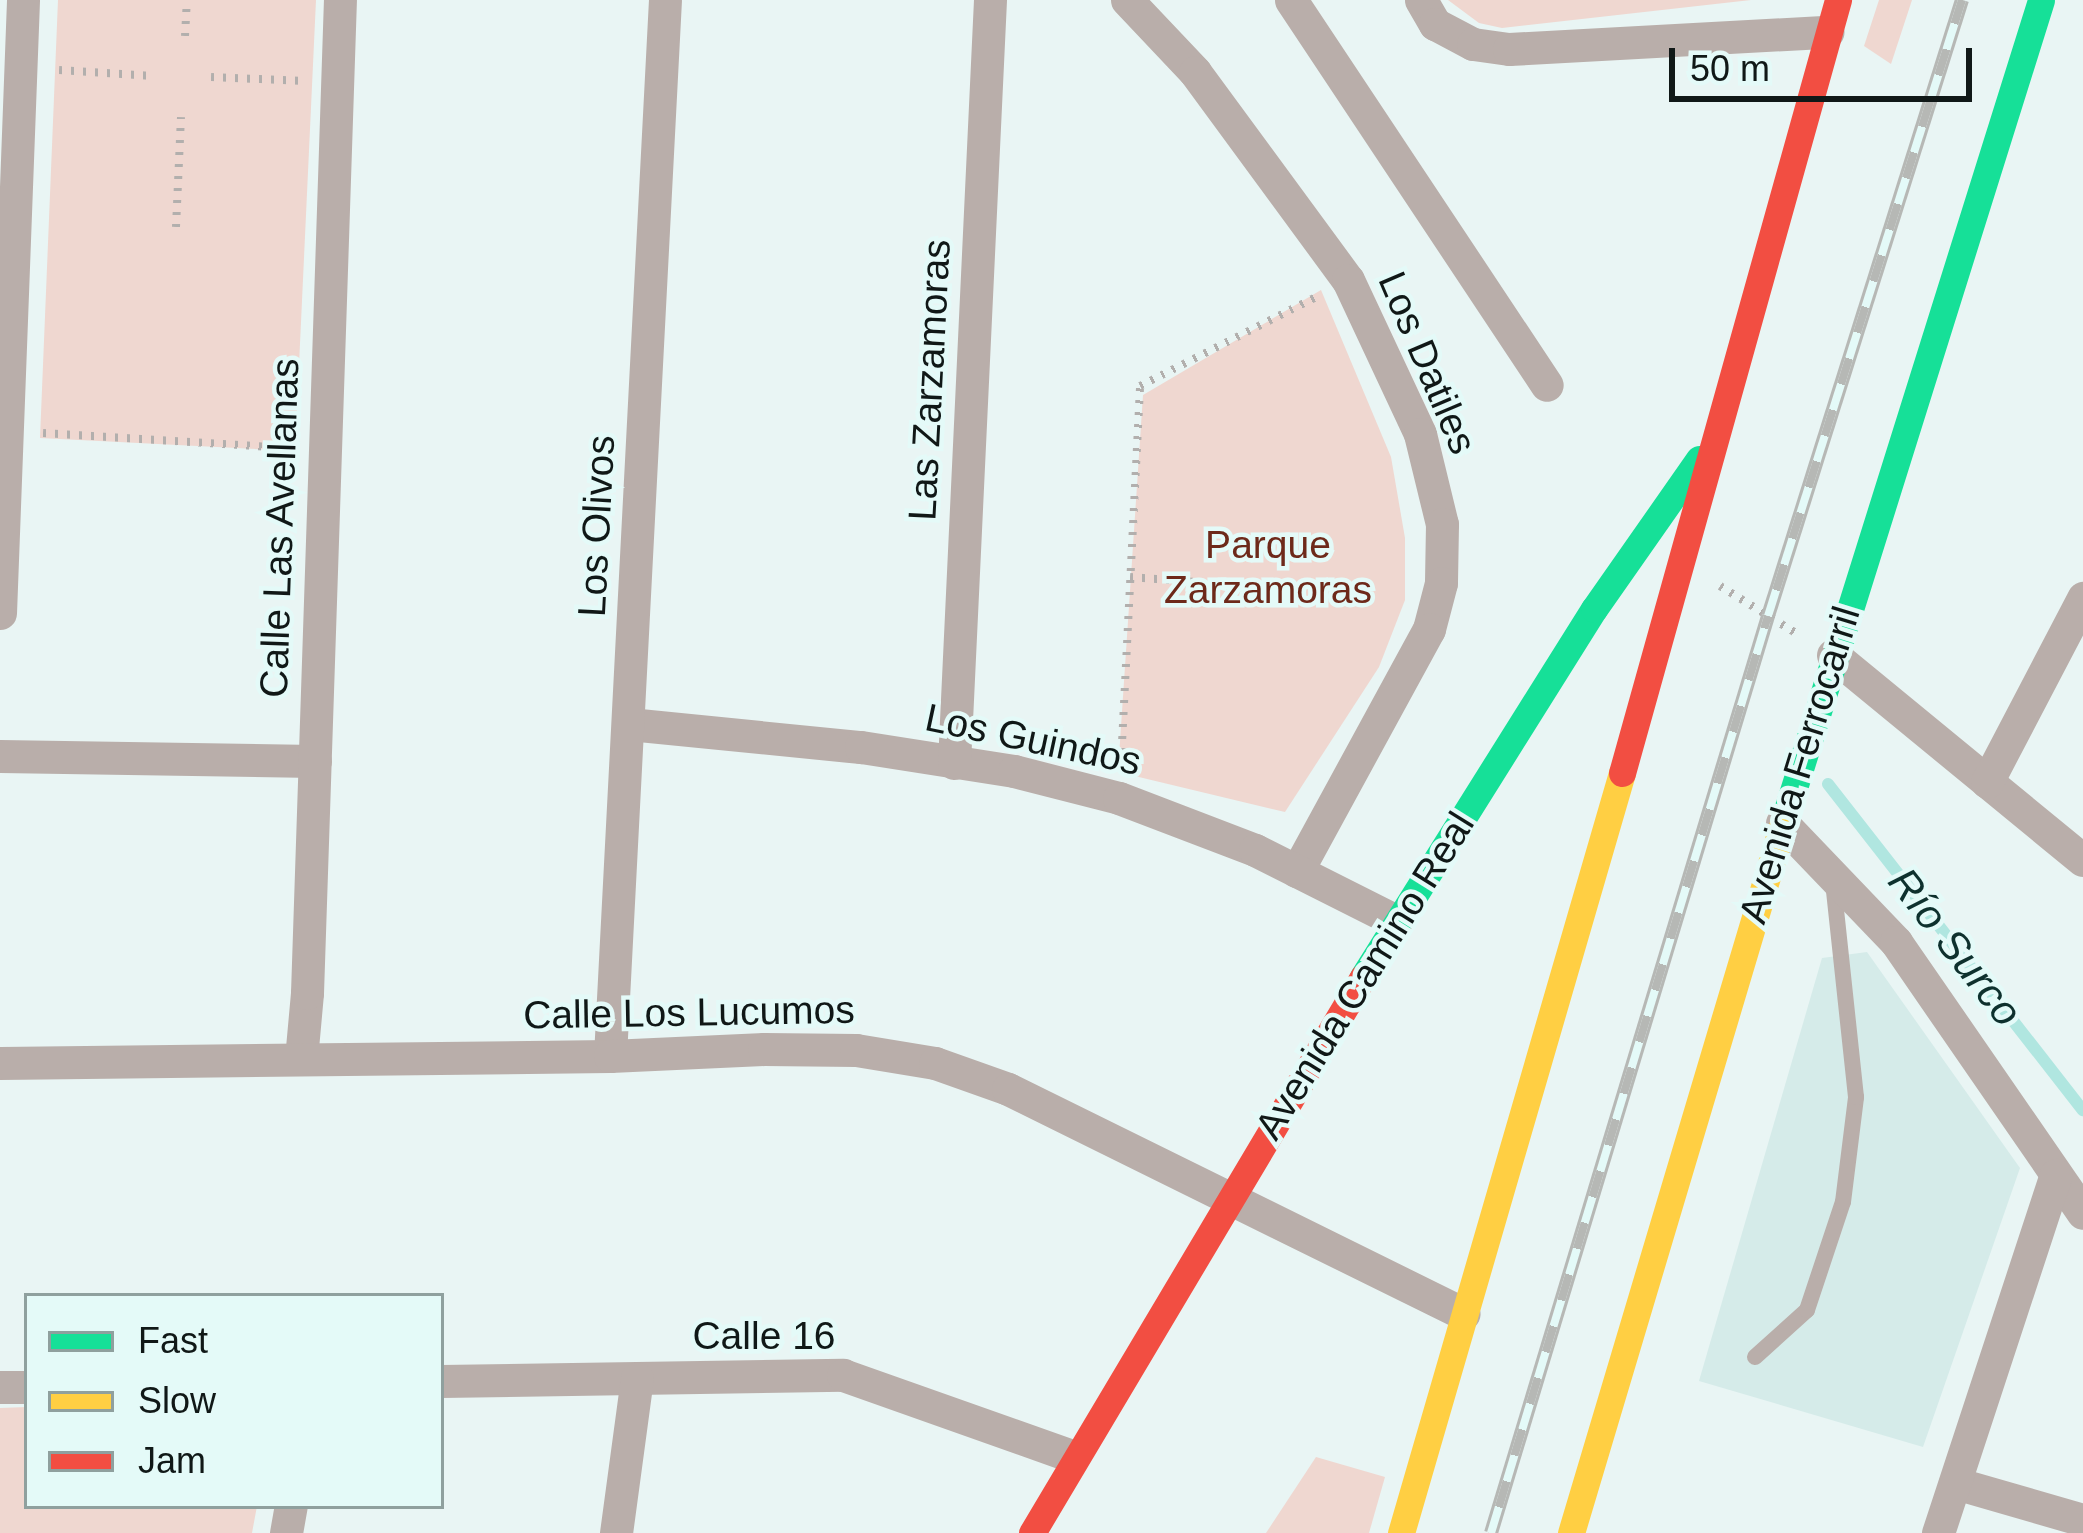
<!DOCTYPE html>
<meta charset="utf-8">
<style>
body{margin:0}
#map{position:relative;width:2083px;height:1533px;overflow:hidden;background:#e9f5f4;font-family:Arial,sans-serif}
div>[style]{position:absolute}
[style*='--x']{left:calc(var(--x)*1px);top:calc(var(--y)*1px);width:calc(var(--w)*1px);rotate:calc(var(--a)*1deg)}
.built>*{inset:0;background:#d5ebe9}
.green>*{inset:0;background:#efd7d0}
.stream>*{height:12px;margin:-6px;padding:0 6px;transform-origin:6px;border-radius:6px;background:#b0e6e0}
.path>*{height:8px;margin-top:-4px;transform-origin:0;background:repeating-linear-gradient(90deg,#b2afad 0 3px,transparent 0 12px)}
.lane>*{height:16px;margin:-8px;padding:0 8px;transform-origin:8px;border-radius:8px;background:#b9aeaa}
.street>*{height:33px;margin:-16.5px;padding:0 16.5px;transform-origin:16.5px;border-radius:16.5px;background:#b9aeaa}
.fast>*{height:27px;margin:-13.5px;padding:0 13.5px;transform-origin:13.5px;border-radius:13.5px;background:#16e098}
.slow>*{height:27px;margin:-13.5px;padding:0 13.5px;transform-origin:13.5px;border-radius:13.5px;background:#ffcf43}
.jam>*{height:27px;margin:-13.5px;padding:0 13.5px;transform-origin:13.5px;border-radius:13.5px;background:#f24e42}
.rail>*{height:14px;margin-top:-7px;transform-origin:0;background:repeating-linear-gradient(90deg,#e4faf8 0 27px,#b6b8b5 0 54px);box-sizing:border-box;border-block:3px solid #b6b8b5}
span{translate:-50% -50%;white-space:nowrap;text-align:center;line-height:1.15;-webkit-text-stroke:9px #e4faf8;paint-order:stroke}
.street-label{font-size:39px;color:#101817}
.park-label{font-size:39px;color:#6d291a}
.water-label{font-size:42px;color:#0e312e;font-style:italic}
.legend{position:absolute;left:24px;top:1293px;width:420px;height:216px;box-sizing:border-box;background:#e4faf8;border:3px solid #8fa09e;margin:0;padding:15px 21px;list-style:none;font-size:36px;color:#101817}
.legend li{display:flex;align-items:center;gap:24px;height:60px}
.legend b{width:60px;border:3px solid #8fa09e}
.scale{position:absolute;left:1669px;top:48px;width:303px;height:54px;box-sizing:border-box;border:6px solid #101817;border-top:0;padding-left:15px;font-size:36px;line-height:42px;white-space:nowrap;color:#101817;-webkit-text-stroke:9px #e4faf8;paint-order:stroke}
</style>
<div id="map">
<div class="built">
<i style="clip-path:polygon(1867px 952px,2020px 1168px,1923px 1447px,1699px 1381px,1822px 958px)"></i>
</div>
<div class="green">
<i style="clip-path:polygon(58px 0,316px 0,295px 451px,40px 438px)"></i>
<i style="clip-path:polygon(1448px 0,1751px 0,1502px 28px,1479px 23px)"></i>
<i style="clip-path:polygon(1879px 0,1912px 0,1891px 64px,1864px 46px)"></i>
<i style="clip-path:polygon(1321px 290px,1391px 457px,1405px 538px,1405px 600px,1379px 667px,1285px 812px,1118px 772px,1143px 395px)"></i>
<i style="clip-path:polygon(27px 1407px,27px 1506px,257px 1506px,252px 1533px,0 1533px,0 1408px)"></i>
<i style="clip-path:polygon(1316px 1457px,1385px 1477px,1369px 1533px,1266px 1533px)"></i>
</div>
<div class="stream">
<i style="--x:1828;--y:784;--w:414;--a:52"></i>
</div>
<div class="path">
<i style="--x:185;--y:36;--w:36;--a:-87"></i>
<i style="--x:59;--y:70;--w:94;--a:3.7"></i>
<i style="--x:211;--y:77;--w:94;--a:2.4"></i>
<i style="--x:176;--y:227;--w:110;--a:-87.4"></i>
<i style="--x:43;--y:433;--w:246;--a:3.5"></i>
<i style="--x:1130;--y:577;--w:66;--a:4.3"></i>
<i style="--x:1720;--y:586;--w:93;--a:31.8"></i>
<i style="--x:1121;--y:763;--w:377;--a:-87.1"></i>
<i style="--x:1140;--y:386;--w:202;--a:-26.8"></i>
</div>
<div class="lane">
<i style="--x:1755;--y:1357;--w:70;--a:-42.1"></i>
<i style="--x:1807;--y:1310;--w:114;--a:-71.6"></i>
<i style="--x:1843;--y:1202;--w:106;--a:-82.9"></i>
<i style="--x:1856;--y:1097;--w:216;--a:-96.1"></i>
</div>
<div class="street">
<i style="--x:1127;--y:0;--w:99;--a:46.6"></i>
<i style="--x:1195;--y:72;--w:258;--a:53.7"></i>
<i style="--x:1348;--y:280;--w:170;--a:64.9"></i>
<i style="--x:1420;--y:434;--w:93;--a:76.3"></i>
<i style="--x:1442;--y:524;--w:59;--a:91"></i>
<i style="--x:1441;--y:583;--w:48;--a:104.6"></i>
<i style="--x:1429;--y:629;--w:276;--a:118.6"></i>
<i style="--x:1291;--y:0;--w:462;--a:56.4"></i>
<i style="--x:1421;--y:0;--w:28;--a:60"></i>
<i style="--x:1435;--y:24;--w:43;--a:27.8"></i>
<i style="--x:1473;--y:44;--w:36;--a:8"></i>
<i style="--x:1509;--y:49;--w:319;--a:-3.1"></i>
<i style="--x:0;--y:613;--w:613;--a:-87.85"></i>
<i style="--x:1833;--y:655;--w:323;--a:39.4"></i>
<i style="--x:629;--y:724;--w:233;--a:5.7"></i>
<i style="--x:861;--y:747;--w:155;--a:8.9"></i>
<i style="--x:1014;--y:771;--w:108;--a:14.4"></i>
<i style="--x:1119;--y:798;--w:146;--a:20.9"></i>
<i style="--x:1255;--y:850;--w:158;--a:26.7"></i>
<i style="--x:0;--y:756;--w:315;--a:0.9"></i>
<i style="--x:954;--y:763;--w:764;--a:-87.3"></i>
<i style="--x:1987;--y:782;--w:208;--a:-62.4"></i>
<i style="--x:1782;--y:823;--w:165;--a:46.2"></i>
<i style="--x:1896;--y:942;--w:329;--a:55.4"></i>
<i style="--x:610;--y:1056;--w:1057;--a:-87.02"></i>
<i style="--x:301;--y:1059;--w:66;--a:-84.8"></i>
<i style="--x:307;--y:993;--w:994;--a:-88.1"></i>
<i style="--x:0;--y:1063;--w:610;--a:-0.66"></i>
<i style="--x:610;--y:1056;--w:154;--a:-2.6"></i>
<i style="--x:764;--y:1049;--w:92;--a:0.6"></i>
<i style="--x:856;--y:1050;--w:80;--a:9.3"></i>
<i style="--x:935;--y:1063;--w:77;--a:19.6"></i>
<i style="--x:1008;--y:1089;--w:508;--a:26.26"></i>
<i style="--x:441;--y:1381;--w:402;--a:-0.9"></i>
<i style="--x:843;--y:1375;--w:243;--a:19.5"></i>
<i style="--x:0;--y:1387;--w:27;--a:0"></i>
<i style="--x:1955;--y:1483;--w:133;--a:16.1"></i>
<i style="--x:286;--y:1533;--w:27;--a:-80"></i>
<i style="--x:616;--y:1533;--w:156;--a:-82.3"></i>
<i style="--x:1938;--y:1533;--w:377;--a:-71.8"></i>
</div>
<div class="fast">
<i style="--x:1783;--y:823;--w:862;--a:-72.59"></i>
<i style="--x:1363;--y:977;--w:434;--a:-57.9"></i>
<i style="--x:1594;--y:609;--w:183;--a:-55"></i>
</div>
<div class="slow">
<i style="--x:1401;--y:1533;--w:791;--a:-73.79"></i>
<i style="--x:1571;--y:1533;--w:741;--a:-73.37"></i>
</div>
<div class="jam">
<i style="--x:1622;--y:773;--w:803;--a:-74.39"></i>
<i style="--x:1032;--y:1533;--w:647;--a:-59.23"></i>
</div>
<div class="rail">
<i style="--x:1491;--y:1533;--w:958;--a:-73.19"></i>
<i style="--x:1768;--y:616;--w:646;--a:-72.52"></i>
</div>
<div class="street-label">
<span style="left:1427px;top:363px;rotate:67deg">Los Datiles</span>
<span style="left:930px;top:380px;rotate:-87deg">Las Zarzamoras</span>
<span style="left:597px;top:526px;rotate:-87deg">Los Olivos</span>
<span style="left:280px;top:528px;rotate:-88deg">Calle Las Avellanas</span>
<span style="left:1033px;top:740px;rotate:12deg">Los Guindos</span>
<span style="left:1800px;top:765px;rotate:-73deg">Avenida Ferrocarril</span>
<span style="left:1365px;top:976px;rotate:-58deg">Avenida Camino Real</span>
<span style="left:689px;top:1013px;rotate:-1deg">Calle Los Lucumos</span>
<span style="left:764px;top:1336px">Calle 16</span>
</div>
<div class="park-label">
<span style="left:1268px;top:568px">Parque<br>Zarzamoras</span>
</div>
<div class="water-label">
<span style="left:1955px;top:947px;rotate:52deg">Río Surco</span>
</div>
<ul class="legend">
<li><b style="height:15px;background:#16e098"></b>Fast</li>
<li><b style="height:15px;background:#ffcf43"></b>Slow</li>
<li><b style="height:15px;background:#f24e42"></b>Jam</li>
</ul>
<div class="scale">50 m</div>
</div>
